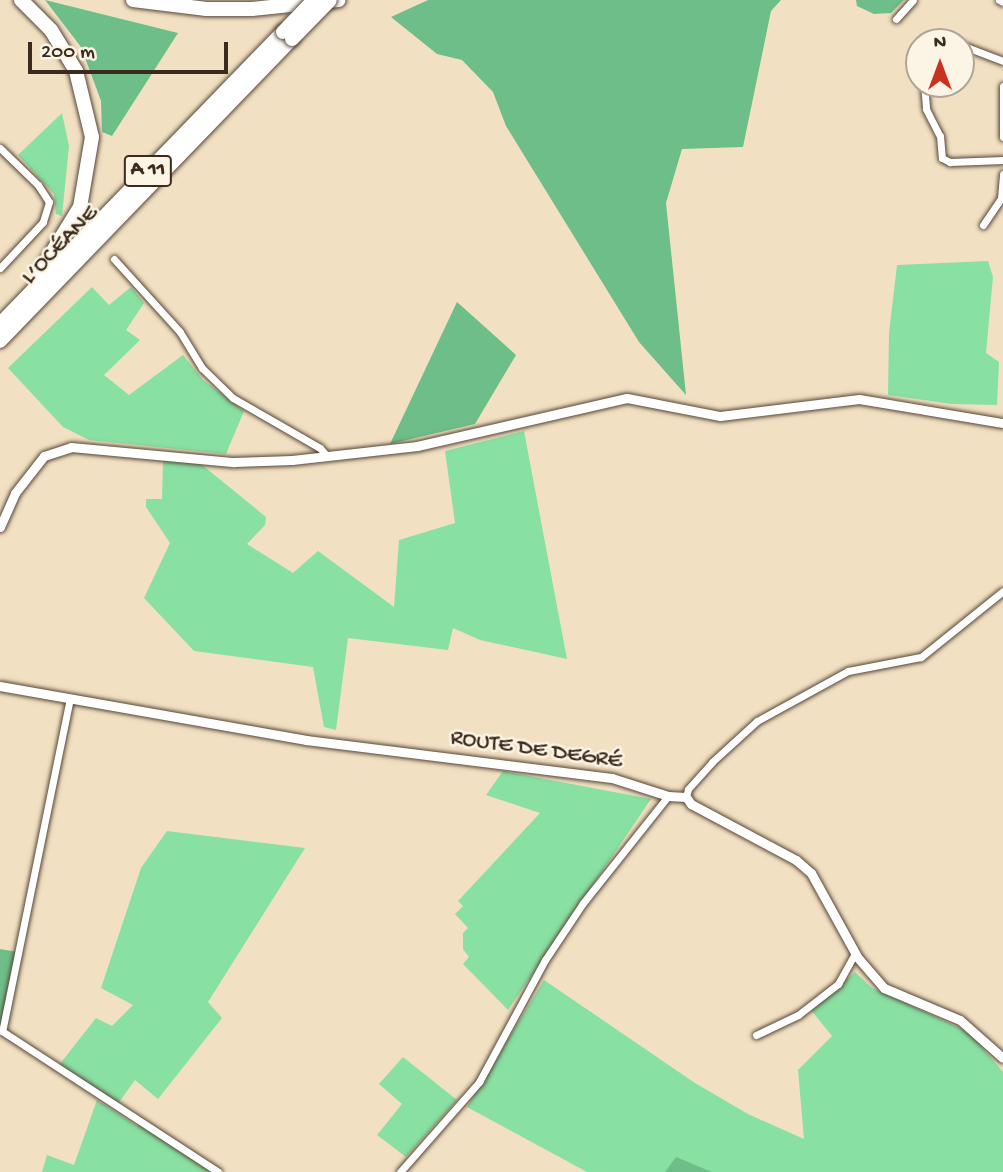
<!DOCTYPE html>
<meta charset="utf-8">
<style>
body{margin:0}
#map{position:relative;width:1003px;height:1172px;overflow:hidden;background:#f2e0c2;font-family:"Gochi Hand",sans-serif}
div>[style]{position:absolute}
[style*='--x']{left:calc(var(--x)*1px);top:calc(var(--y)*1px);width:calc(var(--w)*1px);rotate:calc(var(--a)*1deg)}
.green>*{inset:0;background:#89e0a3}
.forest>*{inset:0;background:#6ebe89}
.roads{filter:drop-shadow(0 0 2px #564537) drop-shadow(0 0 2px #564537)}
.minor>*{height:7px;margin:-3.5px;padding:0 3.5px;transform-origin:3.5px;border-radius:3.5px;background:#fff}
.tertiary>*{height:9px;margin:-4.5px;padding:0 4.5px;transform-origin:4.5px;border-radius:4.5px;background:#fff}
.motorway>*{height:14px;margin:-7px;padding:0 7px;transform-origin:7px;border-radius:7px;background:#fff}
.bridges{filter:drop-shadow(0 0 2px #564537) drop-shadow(0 0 2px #564537)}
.motorway-bridge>*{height:14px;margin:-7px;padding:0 7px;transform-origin:7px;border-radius:7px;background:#fff}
span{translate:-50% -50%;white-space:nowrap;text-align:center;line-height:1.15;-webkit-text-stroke:5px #fcf5e5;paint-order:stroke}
.shield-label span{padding:2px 5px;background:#fcf5e5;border:2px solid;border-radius:5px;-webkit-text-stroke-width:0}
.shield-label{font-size:21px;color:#3b2a1e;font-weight:700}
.street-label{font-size:23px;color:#3b2a1e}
.north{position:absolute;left:905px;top:28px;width:70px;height:70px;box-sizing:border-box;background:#fcf5e5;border:2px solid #afa495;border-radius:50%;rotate:0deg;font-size:19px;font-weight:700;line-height:28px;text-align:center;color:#3b2a1e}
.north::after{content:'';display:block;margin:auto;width:24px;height:32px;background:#c8321e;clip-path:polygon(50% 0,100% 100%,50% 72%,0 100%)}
.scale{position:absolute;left:28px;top:42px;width:200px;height:32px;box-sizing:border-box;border:4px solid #3b2a1e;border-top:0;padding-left:9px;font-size:21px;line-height:24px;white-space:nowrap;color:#3b2a1e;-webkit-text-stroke:5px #fcf5e5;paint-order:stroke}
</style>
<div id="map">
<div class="green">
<i style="clip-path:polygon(62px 113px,69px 146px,62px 216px,56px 214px,54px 194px,18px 155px)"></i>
<i style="clip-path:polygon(988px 261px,993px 277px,986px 353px,999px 362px,997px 405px,952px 404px,888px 395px,889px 333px,897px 265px)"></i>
<i style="clip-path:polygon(92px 287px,109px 305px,131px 287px,144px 303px,126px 330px,140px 340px,104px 375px,129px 395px,183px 355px,203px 380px,244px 411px,226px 454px,89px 440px,63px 427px,8px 368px)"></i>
<i style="clip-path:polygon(524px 431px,567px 659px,480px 640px,453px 628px,448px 650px,348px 638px,336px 730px,324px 727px,313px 667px,194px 651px,144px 598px,170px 543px,146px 507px,146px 499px,162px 499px,163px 461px,201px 464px,266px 517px,265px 525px,247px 544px,293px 573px,318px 551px,394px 607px,399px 540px,455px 523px,445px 451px)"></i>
<i style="clip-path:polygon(503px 771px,651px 799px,508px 1010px,463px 964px,469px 957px,463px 949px,463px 933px,468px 928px,455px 914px,463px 906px,458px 901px,540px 813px,486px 795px)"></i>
<i style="clip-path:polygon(167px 831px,305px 848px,208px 1002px,222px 1018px,158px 1099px,135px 1080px,117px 1105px,59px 1065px,96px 1018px,112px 1026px,133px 1005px,101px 988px,141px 868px)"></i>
<i style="clip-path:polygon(855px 972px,872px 988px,969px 1032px,1003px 1072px,1003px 1172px,587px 1172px,467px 1107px,544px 980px,695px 1083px,748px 1114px,804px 1139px,798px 1070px,832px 1036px,811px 1010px)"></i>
<i style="clip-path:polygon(403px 1057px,457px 1100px,406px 1157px,377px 1135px,402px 1104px,379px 1084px)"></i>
<i style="clip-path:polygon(97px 1100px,137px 1126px,141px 1120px,220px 1172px,42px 1172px,47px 1155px,74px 1165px)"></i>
</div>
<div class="forest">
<i style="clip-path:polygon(45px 0,178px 33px,112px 136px,102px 132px,101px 101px,81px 47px)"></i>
<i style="clip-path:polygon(428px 0,781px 0,771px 11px,743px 147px,682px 149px,666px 203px,686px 395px,639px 342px,506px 126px,493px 92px,462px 60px,437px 54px,391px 17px)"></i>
<i style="clip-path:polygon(856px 0,904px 0,891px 13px,874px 14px,857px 6px)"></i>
<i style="clip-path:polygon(457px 302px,516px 355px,475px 424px,390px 444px)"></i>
<i style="clip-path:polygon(0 949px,18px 952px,0 1029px)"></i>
<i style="clip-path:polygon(676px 1157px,712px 1172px,665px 1172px)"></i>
</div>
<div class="roads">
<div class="minor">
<i style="--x:999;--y:0;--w:4;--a:27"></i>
<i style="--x:896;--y:19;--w:25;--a:-48"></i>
<i style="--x:961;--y:45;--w:45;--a:20.9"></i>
<i style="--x:924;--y:84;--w:25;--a:85"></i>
<i style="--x:926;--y:109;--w:30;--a:63"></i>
<i style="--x:940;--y:136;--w:22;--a:85"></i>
<i style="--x:942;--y:158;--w:9;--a:27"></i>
<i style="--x:950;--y:162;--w:53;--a:-2.2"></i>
<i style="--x:1003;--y:86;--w:51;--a:90"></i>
<i style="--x:0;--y:148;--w:53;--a:44.2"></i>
<i style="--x:38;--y:185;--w:20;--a:57"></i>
<i style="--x:49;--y:202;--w:21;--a:107"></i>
<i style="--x:43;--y:222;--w:63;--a:133.1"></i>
<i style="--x:983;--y:225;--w:32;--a:-56"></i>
<i style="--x:1001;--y:198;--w:24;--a:-85"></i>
<i style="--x:114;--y:259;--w:98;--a:47.9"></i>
<i style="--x:180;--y:332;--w:42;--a:58.6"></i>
<i style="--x:202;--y:368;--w:43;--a:44.1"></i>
<i style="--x:233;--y:398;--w:100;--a:29.9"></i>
<i style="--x:320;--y:448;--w:11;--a:49"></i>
<i style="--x:70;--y:698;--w:340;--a:101.5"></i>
<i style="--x:2;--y:1031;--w:258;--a:33.1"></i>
<i style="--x:686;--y:797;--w:8;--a:-76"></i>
<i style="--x:688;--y:789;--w:36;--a:-48"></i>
<i style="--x:712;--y:762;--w:61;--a:-42.3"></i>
<i style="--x:757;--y:721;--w:104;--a:-28.8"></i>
<i style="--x:848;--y:671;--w:74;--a:-10.9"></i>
<i style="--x:921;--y:657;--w:105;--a:-38.8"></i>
<i style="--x:756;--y:1035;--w:47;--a:-25.5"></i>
<i style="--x:798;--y:1015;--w:51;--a:-37.8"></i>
<i style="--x:838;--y:984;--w:35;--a:-61"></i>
<i style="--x:400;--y:1172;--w:120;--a:-48.7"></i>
<i style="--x:479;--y:1082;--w:139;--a:-61.6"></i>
<i style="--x:545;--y:960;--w:69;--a:-56.3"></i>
<i style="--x:583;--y:903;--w:137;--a:-51.5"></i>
</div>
<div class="tertiary">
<i style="--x:0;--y:527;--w:37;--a:-66"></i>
<i style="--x:15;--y:493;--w:47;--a:-51.9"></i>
<i style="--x:44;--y:456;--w:28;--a:-18"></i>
<i style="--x:71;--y:447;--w:164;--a:5.3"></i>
<i style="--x:234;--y:462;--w:58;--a:-2"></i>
<i style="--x:292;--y:460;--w:126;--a:-6.4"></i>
<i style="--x:417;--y:446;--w:215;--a:-12.9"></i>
<i style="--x:627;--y:398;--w:95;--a:11"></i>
<i style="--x:720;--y:416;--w:140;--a:-7"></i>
<i style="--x:859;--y:399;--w:146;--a:9.5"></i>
<i style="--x:0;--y:686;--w:311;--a:10"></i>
<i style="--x:306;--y:740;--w:308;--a:7.1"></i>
<i style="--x:612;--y:778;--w:59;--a:17.8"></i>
<i style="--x:668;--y:796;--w:18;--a:3"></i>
<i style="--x:686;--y:797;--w:9;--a:54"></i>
<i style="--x:691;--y:804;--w:119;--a:28.1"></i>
<i style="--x:796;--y:860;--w:20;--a:41"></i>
<i style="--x:811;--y:873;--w:97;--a:61.1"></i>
<i style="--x:858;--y:958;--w:40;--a:49"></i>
<i style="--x:884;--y:988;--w:82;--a:22.8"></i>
<i style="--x:960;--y:1020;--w:57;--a:41.5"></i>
</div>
<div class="motorway">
<i style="--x:21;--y:0;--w:42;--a:45"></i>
<i style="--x:51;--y:30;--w:48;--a:58.6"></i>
<i style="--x:76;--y:71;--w:68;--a:76.4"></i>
<i style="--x:92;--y:137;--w:71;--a:99.7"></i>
<i style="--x:80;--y:207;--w:76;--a:121.6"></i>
<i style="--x:133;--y:0;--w:74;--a:7"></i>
<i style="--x:206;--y:9;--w:46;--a:0"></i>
<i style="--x:252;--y:9;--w:87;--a:-5.9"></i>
<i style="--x:0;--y:324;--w:407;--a:-45.9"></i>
<i style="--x:0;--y:341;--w:420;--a:-46"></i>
</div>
</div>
<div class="bridges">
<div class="motorway-bridge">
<i style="--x:283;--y:32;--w:45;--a:-45.9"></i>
<i style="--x:292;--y:39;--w:54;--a:-45.7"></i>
</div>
</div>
<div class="shield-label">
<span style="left:148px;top:171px">A 11</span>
</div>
<div class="street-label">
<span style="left:61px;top:246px;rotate:-46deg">L’OCÉANE</span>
<span style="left:536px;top:751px;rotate:8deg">ROUTE DE DEGRÉ</span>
</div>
<div class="north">N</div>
<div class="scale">200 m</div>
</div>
